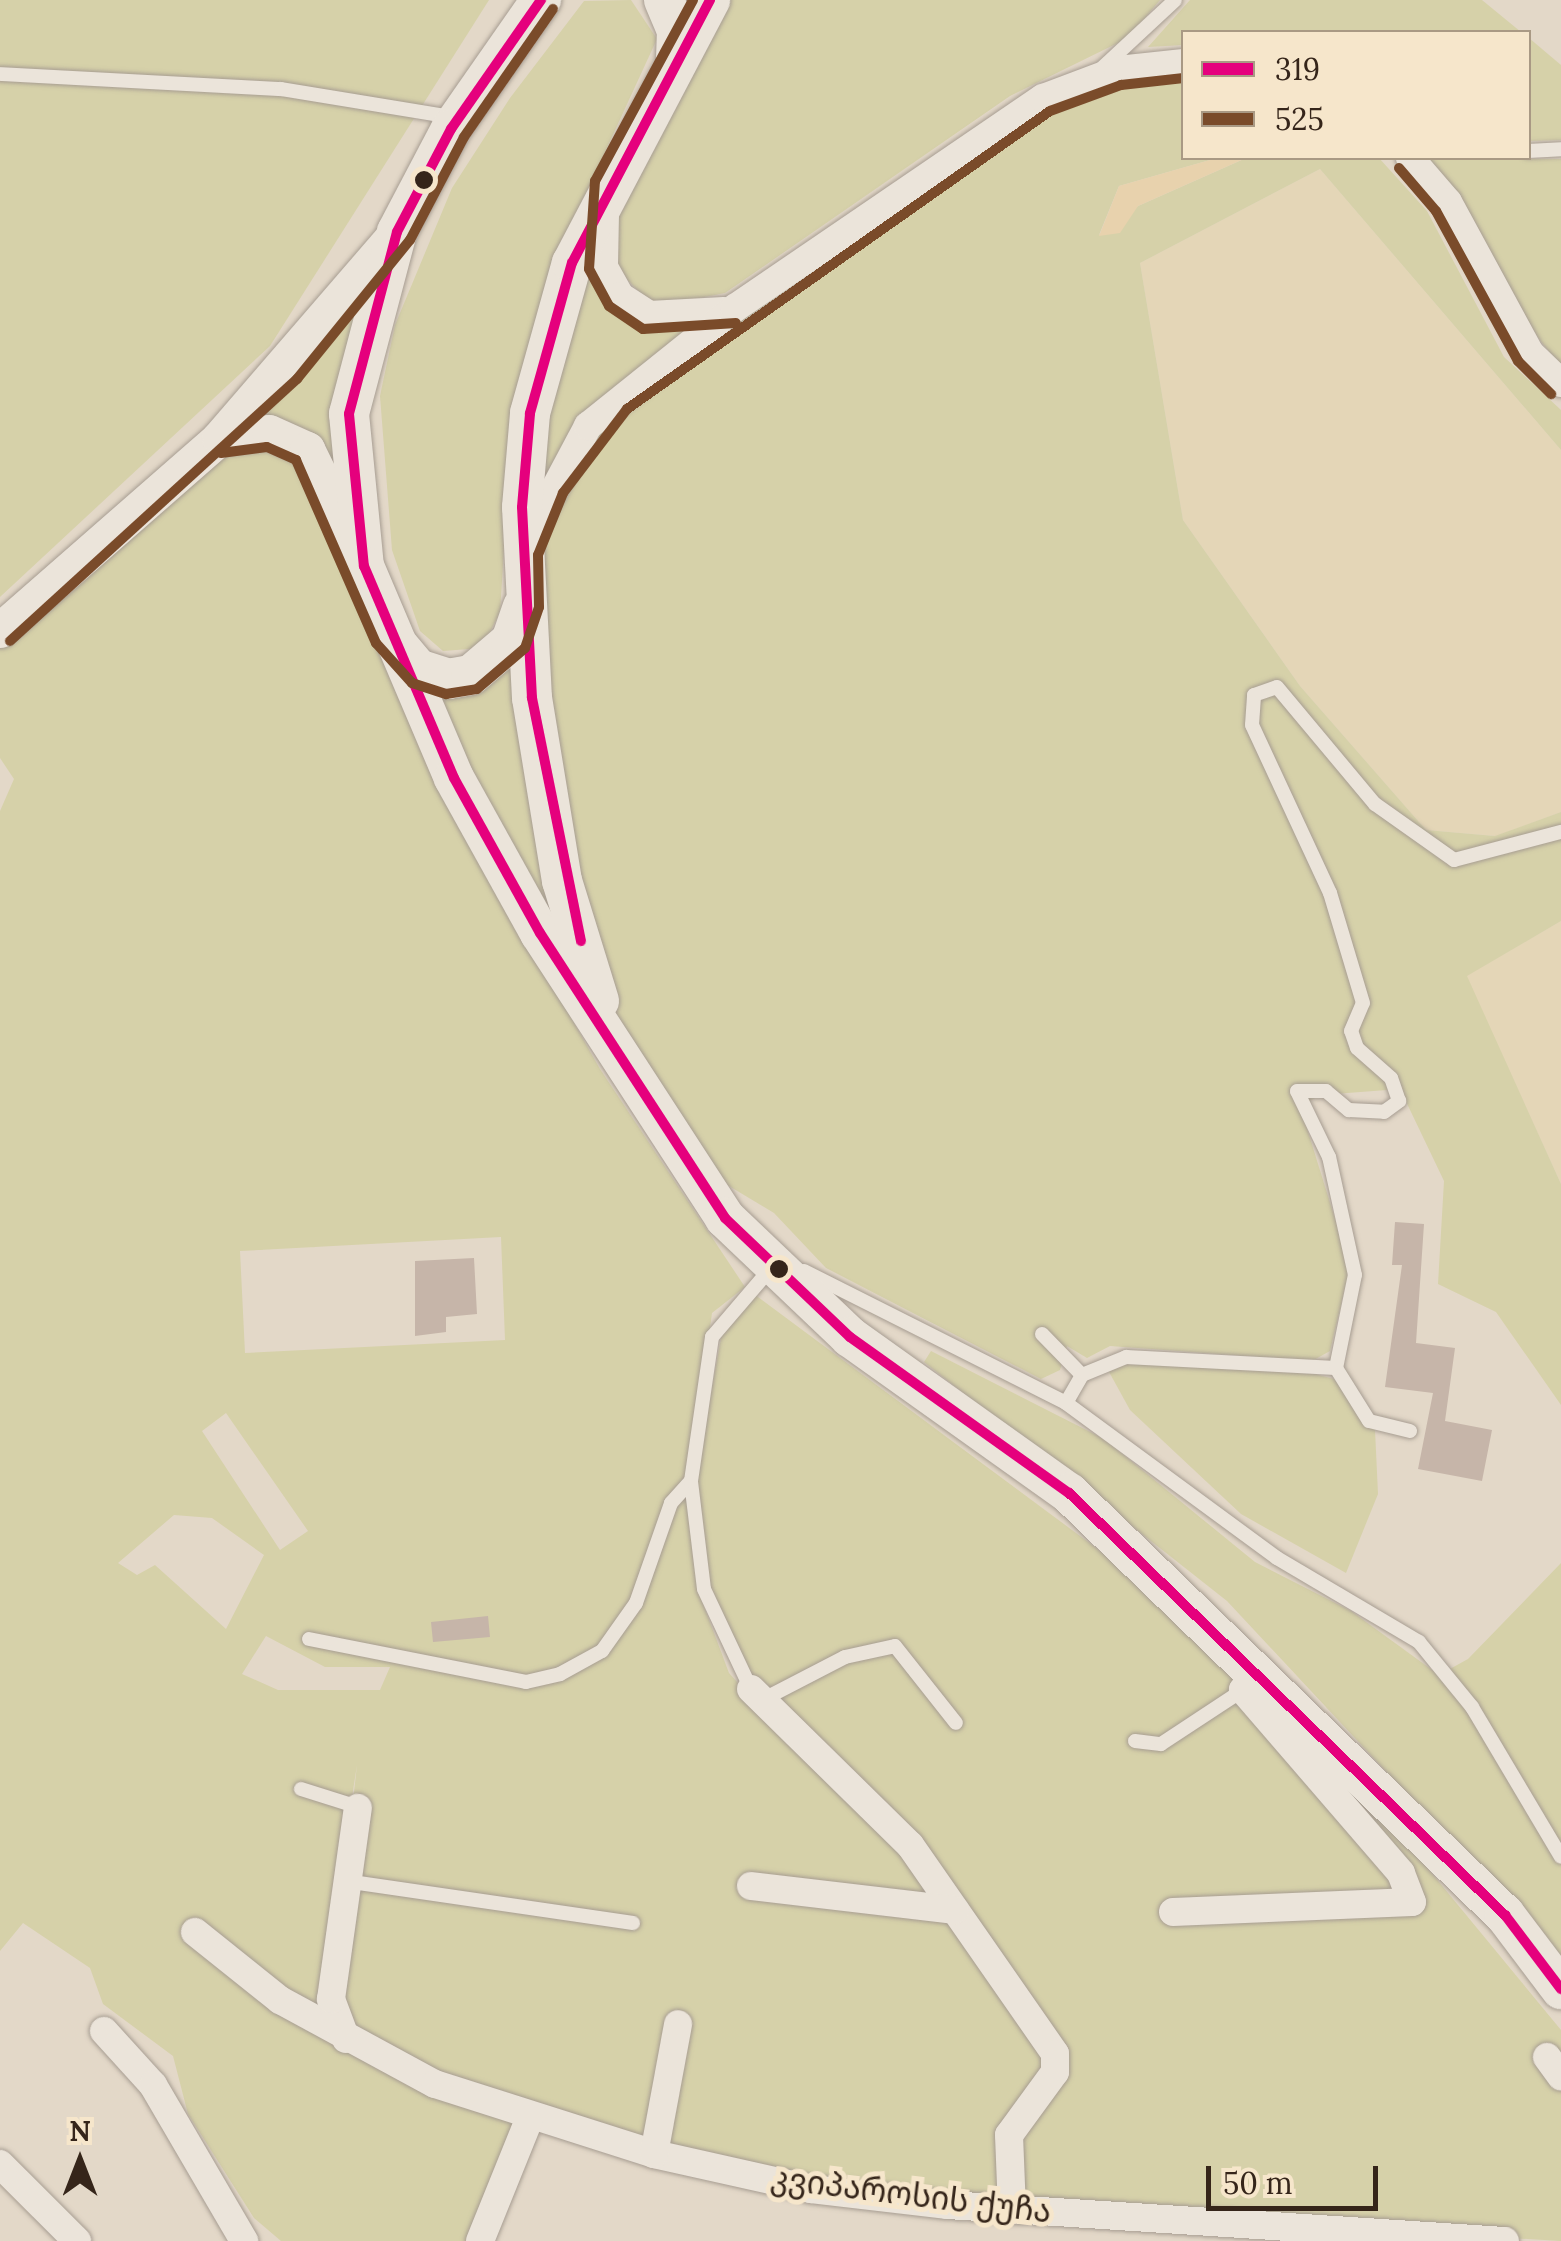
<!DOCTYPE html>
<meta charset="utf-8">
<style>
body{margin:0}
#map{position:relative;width:1561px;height:2241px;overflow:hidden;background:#e3d8c8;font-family:Lora,"Noto Sans Georgian",serif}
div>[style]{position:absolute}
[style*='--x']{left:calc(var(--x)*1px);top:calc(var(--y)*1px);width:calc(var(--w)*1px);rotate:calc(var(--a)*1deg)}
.farmland>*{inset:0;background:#e4d6b7}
.green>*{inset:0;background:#d6d1a9}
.sand>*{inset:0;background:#e8d2ad}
.building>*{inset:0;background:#c6b5a9}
.roads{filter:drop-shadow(0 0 2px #a79d92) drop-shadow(0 0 2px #a79d92)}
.service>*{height:14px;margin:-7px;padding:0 7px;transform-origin:7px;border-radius:7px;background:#ebe4da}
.minor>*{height:28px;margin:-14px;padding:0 14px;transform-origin:14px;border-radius:14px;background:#ebe4da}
.tertiary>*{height:35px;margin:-17.5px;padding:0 17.5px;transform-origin:17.5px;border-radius:17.5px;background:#ebe4da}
.secondary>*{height:40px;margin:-20px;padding:0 20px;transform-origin:20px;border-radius:20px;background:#ebe4da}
.bus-1>*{height:10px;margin:-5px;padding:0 5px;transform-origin:5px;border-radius:5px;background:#e5007d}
.bus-2>*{height:10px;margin:-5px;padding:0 5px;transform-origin:5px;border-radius:5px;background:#7a4b2a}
.dots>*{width:28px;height:28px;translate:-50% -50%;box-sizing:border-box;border:5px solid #f6e6cb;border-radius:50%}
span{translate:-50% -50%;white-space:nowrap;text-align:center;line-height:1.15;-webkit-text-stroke:10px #f6e6cb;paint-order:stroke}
.street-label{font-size:32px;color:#35251a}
.legend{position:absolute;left:1181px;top:30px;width:350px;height:130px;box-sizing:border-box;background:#f6e6cb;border:2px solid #a99984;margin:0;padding:12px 18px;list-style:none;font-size:30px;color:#35251a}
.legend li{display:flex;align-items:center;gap:20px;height:50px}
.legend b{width:50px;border:2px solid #a99984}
.north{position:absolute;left:30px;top:2111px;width:100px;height:100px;-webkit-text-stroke:8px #f6e6cb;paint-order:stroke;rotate:0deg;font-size:28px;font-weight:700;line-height:40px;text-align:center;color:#35251a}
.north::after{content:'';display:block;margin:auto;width:35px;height:45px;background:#35251a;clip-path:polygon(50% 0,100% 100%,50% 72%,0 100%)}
.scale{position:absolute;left:1206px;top:2166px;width:172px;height:45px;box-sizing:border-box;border:5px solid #35251a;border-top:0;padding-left:12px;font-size:30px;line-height:35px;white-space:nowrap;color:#35251a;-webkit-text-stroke:8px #f6e6cb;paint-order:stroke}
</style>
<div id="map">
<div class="farmland">
<i style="clip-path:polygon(1320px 169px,1561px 450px,1561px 812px,1496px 836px,1426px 830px,1300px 686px,1183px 520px,1140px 263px)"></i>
<i style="clip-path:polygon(1561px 921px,1561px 1184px,1466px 976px)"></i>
</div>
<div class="green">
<i style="clip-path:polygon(0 0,489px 0,270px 346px,0 597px)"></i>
<i style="clip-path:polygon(631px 0,657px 39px,570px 228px,512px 423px,500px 612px,482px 648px,443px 651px,420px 631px,392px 550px,380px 396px,395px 325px,452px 188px,510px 98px,584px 1px)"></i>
<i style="clip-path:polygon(724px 0,1160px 0,1128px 38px,1010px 96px,725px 293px,654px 307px,609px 261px,609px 231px)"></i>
<i style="clip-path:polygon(1190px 0,1482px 0,1521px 32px,1184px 32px,1183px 45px,1148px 47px)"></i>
<i style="clip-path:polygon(1529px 38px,1561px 65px,1561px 140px,1529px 141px)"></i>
<i style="clip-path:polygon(1183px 78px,1184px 158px,1217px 158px,1119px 186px,1099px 235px,1138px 206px,1246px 158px,1379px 158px,1427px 211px,1504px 357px,1561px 410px,1561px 450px,1320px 169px,1140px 263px,1183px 520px,1300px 686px,1426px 830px,1495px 836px,1561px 812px,1561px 921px,1467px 976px,1561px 1184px,1561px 1405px,1496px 1312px,1438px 1284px,1444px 1181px,1400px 1089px,1321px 1095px,1300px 1106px,1350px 1267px,1330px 1351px,1312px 1361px,1110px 1346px,1087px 1358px,1067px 1346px,1060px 1370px,1041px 1379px,826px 1268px,774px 1213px,719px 1180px,647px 1088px,601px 983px,550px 800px,543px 541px,569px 459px,700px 346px,1053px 110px,1145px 80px)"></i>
<i style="clip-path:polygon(1423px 158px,1561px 159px,1561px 366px,1539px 339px)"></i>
<i style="clip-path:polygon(586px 260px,623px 316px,672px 329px,709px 323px,582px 418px,545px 475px,545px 432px)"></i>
<i style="clip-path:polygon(379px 264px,343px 491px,309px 436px,287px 421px,242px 423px)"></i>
<i style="clip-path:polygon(evenodd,249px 446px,294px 453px,396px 693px,499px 890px,600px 1069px,745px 1287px,712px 1313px,688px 1489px,699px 1593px,729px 1673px,798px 1750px,753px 1687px,706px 1587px,695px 1480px,724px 1322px,754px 1294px,1142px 1582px,1420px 1859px,1561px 2030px,1561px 2241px,948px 2205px,529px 2120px,480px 2241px,281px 2241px,254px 2218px,188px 2114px,173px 2056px,103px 2004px,90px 1968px,23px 1923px,0 1951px,0 811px,14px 779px,0 758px,0 648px,217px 453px,249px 446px,501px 1237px,505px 1340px,245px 1353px,240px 1251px,501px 1237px,249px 446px,226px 1413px,308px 1531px,280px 1550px,202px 1431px,226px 1413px,249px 446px,174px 1515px,212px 1518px,264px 1555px,226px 1629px,155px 1565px,137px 1575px,118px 1563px,174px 1515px,249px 446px,266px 1636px,325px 1667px,390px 1667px,380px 1690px,278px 1690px,242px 1674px,266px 1636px,249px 446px,357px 1765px,331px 1999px,344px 2038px,321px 1994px,357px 1765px)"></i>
<i style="clip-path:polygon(519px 659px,572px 962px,425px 686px,487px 686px)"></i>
<i style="clip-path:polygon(931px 1351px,1104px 1439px,1255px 1562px,1351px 1611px,1439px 1675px,1468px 1659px,1561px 1563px,1561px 1959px,1227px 1601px,924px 1362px)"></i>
<i style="clip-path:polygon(1127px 1364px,1300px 1370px,1334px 1379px,1375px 1430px,1378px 1494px,1346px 1573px,1241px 1514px,1130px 1410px,1108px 1370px)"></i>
</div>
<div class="sand">
<i style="clip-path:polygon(1217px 158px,1246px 158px,1138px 206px,1120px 233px,1099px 236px,1119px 186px)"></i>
</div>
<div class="building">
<i style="clip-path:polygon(1395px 1222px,1424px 1224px,1416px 1343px,1455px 1348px,1445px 1421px,1492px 1430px,1482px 1481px,1418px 1469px,1433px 1393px,1385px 1387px,1402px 1265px,1392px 1265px)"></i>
<i style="clip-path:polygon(474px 1258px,477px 1314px,446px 1317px,446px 1332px,415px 1336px,415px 1261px)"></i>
<i style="clip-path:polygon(488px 1616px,490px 1637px,433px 1642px,431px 1622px)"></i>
</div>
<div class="roads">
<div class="service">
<i style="--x:1103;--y:67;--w:98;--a:-42.9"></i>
<i style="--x:0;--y:74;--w:281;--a:3.1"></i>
<i style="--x:281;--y:89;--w:173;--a:9.3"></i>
<i style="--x:1528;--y:151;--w:33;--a:-3"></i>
<i style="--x:804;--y:1271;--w:293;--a:26.7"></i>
<i style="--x:1066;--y:1403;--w:262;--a:36.3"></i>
<i style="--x:1277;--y:1558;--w:165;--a:30.6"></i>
<i style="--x:1419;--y:1642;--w:84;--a:50.8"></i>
<i style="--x:1472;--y:1707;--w:174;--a:59.3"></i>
<i style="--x:1042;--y:1334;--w:57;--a:45.7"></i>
<i style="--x:1066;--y:1403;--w:32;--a:-60"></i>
<i style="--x:1082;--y:1375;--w:48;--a:-22.2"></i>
<i style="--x:1126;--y:1357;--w:210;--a:3"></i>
<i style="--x:1410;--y:1431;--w:42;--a:-166.3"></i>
<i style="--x:1369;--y:1421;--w:62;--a:-121.9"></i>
<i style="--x:1336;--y:1368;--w:95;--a:-78.5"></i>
<i style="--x:1355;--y:1275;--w:121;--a:-102.4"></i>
<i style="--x:1329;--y:1157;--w:73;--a:-115.9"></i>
<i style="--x:1297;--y:1091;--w:29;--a:0"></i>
<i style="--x:1326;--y:1091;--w:30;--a:40"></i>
<i style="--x:1349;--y:1110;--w:35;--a:3"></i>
<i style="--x:1384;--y:1112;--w:19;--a:-36"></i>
<i style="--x:1399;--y:1101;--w:24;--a:-109"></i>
<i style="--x:1391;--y:1078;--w:45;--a:-138.6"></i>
<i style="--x:1357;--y:1048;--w:18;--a:-109"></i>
<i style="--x:1351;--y:1031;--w:30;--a:-67"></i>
<i style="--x:1363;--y:1003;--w:115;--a:-106.7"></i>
<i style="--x:1330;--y:893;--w:185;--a:-114.9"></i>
<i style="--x:1252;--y:725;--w:30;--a:-86"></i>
<i style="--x:1254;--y:695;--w:24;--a:-19"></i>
<i style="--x:1277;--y:687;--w:153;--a:50.1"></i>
<i style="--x:1375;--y:804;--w:97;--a:35.3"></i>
<i style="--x:1454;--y:860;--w:111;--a:-14.7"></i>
<i style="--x:309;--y:1639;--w:221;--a:11.2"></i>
<i style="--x:526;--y:1682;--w:35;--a:-13"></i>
<i style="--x:560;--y:1674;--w:48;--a:-28.7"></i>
<i style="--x:602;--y:1651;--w:59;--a:-54.7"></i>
<i style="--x:636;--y:1603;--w:106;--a:-70.7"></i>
<i style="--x:671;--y:1503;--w:30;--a:-48"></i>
<i style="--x:751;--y:1689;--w:110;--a:-115.2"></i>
<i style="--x:704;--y:1589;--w:109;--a:-96.9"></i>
<i style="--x:691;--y:1481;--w:146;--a:-81.7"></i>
<i style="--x:712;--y:1337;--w:92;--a:-49.4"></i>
<i style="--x:762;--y:1700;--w:93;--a:-27.4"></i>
<i style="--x:845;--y:1657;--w:51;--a:-12.4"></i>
<i style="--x:895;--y:1646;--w:98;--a:51.6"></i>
<i style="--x:1135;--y:1741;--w:26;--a:7"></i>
<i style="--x:1161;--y:1744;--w:98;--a:-33.4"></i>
<i style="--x:301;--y:1789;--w:60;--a:17.5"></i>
<i style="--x:352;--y:1882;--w:284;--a:8.3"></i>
</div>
<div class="minor">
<i style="--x:1410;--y:158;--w:58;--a:49.2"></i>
<i style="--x:1448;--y:202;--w:172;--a:61.5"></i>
<i style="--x:1530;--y:353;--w:43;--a:44.1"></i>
<i style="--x:605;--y:214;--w:53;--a:91.1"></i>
<i style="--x:604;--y:267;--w:33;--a:61"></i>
<i style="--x:620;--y:296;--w:35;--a:33"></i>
<i style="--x:649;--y:315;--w:75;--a:-3.1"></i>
<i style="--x:529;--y:537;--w:126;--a:-62"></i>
<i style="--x:588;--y:426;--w:189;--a:-38.8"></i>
<i style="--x:735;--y:308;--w:373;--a:-34.3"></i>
<i style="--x:1043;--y:98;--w:80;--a:-20.5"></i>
<i style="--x:1118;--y:70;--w:66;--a:-6.1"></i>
<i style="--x:751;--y:1689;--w:223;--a:44.5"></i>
<i style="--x:910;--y:1845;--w:254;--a:55.2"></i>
<i style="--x:1055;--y:2054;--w:18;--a:90"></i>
<i style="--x:1055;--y:2072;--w:78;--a:126.1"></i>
<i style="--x:1009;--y:2135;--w:75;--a:87.7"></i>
<i style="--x:751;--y:1886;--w:205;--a:6.7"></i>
<i style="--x:1173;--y:1912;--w:239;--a:-2.4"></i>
<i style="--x:1412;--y:1902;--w:31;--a:-111"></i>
<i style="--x:1401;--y:1873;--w:242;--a:-130.8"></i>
<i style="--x:1243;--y:1690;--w:25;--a:-43"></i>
<i style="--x:195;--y:1932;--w:109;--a:38.7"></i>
<i style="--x:280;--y:2000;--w:176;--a:28.5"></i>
<i style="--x:435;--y:2084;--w:230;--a:17.7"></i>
<i style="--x:654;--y:2154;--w:161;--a:12.6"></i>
<i style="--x:811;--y:2189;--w:138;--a:6.7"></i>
<i style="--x:948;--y:2205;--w:558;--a:3.7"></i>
<i style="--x:104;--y:2031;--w:73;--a:47.8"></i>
<i style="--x:153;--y:2085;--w:181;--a:59.7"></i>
<i style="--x:346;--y:2039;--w:43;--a:-110.6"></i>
<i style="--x:331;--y:1999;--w:193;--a:-82"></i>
<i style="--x:1547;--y:2057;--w:24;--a:54"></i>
<i style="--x:654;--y:2154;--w:132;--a:-79.5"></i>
<i style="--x:0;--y:2164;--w:109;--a:45"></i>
<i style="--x:480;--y:2241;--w:131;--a:-68"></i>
</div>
<div class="tertiary">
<i style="--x:219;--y:438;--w:50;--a:-6.8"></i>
<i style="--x:269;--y:432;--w:42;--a:24.1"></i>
<i style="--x:307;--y:449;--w:111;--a:63.9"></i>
<i style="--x:0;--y:630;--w:291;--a:-41.2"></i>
<i style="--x:219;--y:438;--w:268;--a:-49.2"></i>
</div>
<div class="secondary">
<i style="--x:541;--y:0;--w:157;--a:124.9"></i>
<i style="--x:451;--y:129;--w:116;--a:117.7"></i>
<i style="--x:397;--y:232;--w:188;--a:104.8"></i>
<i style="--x:349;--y:414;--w:153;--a:84.4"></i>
<i style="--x:364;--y:566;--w:230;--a:67"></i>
<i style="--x:454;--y:778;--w:177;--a:61"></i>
<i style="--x:540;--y:933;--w:340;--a:57"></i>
<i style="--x:725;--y:1218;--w:173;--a:43.6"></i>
<i style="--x:850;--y:1337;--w:269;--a:35.5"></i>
<i style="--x:1069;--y:1493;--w:607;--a:44.07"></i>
<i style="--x:1505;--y:1915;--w:93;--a:52.9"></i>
<i style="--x:664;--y:0;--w:33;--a:67"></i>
<i style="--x:677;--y:30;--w:30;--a:92"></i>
<i style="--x:397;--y:644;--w:33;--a:50"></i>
<i style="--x:418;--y:669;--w:32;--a:18"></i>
<i style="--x:448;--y:679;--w:23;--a:-10"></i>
<i style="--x:471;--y:675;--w:52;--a:-40.4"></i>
<i style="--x:511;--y:641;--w:36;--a:-71"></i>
<i style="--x:599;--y:1001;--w:126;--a:-107.1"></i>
<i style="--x:562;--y:881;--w:185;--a:-99.3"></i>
<i style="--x:532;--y:698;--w:191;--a:-93"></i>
<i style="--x:522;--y:507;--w:94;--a:-85.1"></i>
<i style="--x:530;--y:413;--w:156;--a:-74.4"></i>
<i style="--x:572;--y:263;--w:297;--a:-62.3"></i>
</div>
</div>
<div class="bus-1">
<i style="--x:541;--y:0;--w:157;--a:124.9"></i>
<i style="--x:451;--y:129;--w:116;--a:117.7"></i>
<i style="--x:397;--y:232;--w:188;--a:104.8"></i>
<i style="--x:349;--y:414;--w:153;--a:84.4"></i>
<i style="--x:364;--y:566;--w:230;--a:67"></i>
<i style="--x:454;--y:778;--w:177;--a:61"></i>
<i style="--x:540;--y:933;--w:340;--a:57"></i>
<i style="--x:725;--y:1218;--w:173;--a:43.6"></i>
<i style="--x:850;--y:1337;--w:269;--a:35.5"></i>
<i style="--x:1069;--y:1493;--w:607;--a:44.07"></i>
<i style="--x:1505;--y:1915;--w:93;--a:52.9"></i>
<i style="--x:581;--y:941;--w:248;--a:-101.4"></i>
<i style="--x:532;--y:698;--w:191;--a:-93"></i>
<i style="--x:522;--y:507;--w:94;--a:-85.1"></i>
<i style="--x:530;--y:413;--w:156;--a:-74.4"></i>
<i style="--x:572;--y:263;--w:297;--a:-62.3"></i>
</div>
<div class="bus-2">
<i style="--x:693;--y:0;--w:206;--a:118.4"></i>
<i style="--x:595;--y:181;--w:88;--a:93.9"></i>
<i style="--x:589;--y:269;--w:42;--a:61.6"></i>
<i style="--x:609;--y:306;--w:41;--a:34.1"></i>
<i style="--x:643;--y:329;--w:93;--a:-3.7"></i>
<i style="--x:1399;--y:168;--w:57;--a:49.3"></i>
<i style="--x:1436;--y:211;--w:171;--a:61.3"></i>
<i style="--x:1518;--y:361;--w:47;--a:45"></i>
<i style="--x:221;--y:453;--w:46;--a:-7.4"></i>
<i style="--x:267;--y:447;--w:32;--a:24"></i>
<i style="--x:296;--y:460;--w:200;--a:66.4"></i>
<i style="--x:376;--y:643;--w:54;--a:48"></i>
<i style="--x:412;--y:683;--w:36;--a:18"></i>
<i style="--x:446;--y:694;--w:31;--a:-9"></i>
<i style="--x:477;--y:689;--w:63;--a:-40.5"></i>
<i style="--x:525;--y:648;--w:43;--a:-71.1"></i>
<i style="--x:539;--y:607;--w:52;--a:-91.1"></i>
<i style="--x:538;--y:555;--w:67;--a:-68"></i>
<i style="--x:563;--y:493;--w:106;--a:-52.7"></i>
<i style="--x:627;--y:409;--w:517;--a:-35.16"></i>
<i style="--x:1050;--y:111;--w:76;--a:-20.1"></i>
<i style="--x:1121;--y:85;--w:63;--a:-6.3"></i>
<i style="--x:10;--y:641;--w:389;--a:-42.4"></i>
<i style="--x:297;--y:379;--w:179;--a:-50.9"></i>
<i style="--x:410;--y:240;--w:116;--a:-62.3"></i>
<i style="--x:464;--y:137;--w:156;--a:-55.2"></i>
</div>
<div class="dots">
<i style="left:424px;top:180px;background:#35251a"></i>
<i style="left:779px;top:1269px;background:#35251a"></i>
</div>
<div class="street-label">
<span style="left:911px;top:2195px;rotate:7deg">კვიპაროსის ქუჩა</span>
</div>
<ul class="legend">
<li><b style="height:12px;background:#e5007d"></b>319</li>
<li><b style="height:12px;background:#7a4b2a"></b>525</li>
</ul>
<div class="north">N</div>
<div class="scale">50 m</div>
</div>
